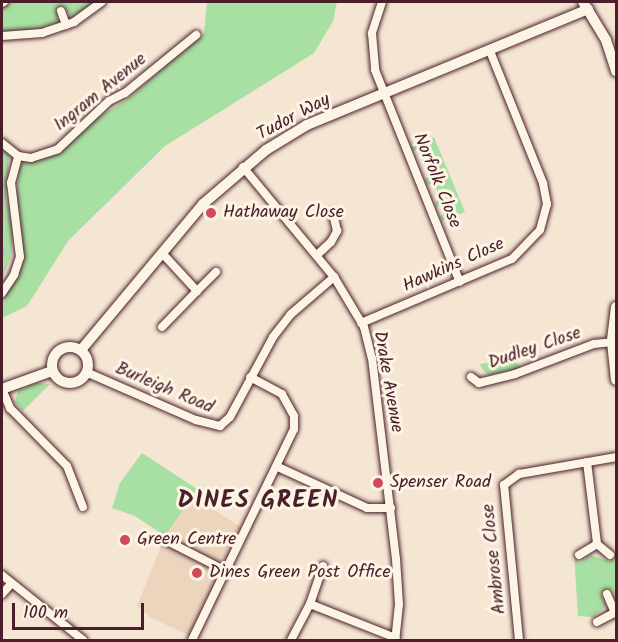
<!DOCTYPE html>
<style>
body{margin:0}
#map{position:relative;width:618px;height:642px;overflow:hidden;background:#f5e6d3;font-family:Kalam,sans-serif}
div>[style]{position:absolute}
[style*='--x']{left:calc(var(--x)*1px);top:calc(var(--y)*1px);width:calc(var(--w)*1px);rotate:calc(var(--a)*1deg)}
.built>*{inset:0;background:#ecd4bd}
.green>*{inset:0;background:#a8dfa2}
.stream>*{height:3px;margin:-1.5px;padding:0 1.5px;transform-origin:1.5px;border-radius:1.5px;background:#8dd0ef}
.roads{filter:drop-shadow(0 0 2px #4a1f2b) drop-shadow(0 0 2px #4a1f2b)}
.street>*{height:8px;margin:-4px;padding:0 4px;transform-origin:4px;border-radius:4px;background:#fcf5e5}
.secondary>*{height:10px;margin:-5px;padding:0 5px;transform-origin:5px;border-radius:5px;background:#fcf5e5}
.secondary>.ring{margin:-5px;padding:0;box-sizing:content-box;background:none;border:10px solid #fcf5e5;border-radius:50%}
.dots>*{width:16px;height:16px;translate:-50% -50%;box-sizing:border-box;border:3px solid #fcf5e5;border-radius:50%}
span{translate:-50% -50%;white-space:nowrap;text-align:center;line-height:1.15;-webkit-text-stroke:6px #fcf5e5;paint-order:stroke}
.street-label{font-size:18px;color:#4a1f2b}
.poi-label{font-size:18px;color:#4a1f2b}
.left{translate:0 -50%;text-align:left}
.district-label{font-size:24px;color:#4a1f2b;font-weight:700;letter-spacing:1.5px}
.frame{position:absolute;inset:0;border:3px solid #4a1f2b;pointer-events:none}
.scale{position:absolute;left:12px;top:603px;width:132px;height:27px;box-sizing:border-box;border:3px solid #4a1f2b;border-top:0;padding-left:8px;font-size:18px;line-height:21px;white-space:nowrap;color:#4a1f2b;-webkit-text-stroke:4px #fcf5e5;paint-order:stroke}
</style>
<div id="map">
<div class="built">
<i style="clip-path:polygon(192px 496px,244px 529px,191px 636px,151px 618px,137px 606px,165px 536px)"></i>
</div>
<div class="green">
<i style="clip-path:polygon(2px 2px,98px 2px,74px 18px,64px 8px,58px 10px,57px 23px,25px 32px,2px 31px)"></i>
<i style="clip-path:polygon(207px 2px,337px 2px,333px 21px,314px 53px,165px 146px,68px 241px,27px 306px,2px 318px,2px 297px,20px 272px,24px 256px,17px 195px,19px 167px,27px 161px,53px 155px,87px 124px,128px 99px,204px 33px)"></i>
<i style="clip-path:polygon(434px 137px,465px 212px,442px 221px,440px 216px,445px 213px,442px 205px,436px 207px,435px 202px,440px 199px,434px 183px,428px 185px,425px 179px,431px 176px,419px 149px,413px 151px,411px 147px)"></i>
<i style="clip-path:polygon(2px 146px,9px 155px,6px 197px,13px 231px,11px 257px,2px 279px)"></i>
<i style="clip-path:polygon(512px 356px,521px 368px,488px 375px,482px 369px,480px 364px,511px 360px)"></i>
<i style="clip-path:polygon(36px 383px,50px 384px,23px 411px,15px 402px,18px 391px)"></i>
<i style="clip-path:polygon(142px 453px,197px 489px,165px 536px,135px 516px,112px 508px,120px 483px)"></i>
<i style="clip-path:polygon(574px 555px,580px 563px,591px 555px,609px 561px,616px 555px,616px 597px,612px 589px,601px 594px,606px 606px,593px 617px,578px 616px)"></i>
</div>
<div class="stream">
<i style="--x:2;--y:254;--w:5;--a:-68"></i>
</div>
<div class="roads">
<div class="street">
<i style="--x:382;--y:2;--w:33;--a:108"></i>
<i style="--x:372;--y:33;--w:37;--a:85"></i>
<i style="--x:375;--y:70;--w:228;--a:68.2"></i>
<i style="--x:2;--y:3;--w:2;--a:-27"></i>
<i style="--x:61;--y:11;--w:15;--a:70"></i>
<i style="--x:2;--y:36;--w:40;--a:-4.3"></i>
<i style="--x:42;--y:33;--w:34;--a:-19"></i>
<i style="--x:74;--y:22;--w:34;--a:-36"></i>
<i style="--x:2;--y:143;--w:21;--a:39"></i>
<i style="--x:18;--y:156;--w:13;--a:9"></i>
<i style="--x:31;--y:158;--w:28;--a:-18"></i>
<i style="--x:58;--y:149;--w:70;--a:-43.3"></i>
<i style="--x:109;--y:101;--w:18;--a:-27"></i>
<i style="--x:125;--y:93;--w:92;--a:-39.2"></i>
<i style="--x:243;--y:167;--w:143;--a:50.4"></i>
<i style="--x:334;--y:277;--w:58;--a:59"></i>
<i style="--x:364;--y:327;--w:32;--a:76"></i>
<i style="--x:372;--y:358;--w:202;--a:83.2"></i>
<i style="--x:396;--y:559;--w:45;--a:86.2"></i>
<i style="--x:399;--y:604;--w:36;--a:96"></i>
<i style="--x:162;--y:253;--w:52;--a:47.4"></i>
<i style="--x:197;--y:291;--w:27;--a:-45"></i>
<i style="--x:317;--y:255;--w:19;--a:-43"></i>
<i style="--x:331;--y:242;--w:13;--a:-61"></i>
<i style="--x:337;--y:231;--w:18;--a:-103"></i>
<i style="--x:2;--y:293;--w:22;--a:-56"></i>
<i style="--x:14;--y:275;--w:19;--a:-72"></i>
<i style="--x:20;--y:257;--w:75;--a:-96.9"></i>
<i style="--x:11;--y:183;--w:28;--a:-75"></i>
<i style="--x:361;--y:323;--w:164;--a:-23"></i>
<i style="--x:512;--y:259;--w:40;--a:-46"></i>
<i style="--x:540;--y:230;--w:27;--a:-75"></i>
<i style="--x:547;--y:204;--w:21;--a:-101"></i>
<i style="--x:543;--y:183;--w:142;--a:-111.9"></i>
<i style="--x:162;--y:327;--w:50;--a:-45.8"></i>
<i style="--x:86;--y:372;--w:120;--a:23.6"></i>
<i style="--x:196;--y:420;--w:25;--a:14"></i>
<i style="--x:220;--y:426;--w:13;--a:-42"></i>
<i style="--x:230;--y:417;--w:91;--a:-61.7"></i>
<i style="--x:273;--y:337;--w:29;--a:-52"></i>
<i style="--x:291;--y:314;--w:57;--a:-40.7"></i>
<i style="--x:471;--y:377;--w:10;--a:37"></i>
<i style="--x:479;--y:383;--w:37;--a:-14"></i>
<i style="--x:515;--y:374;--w:85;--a:-20.8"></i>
<i style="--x:594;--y:344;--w:18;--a:-6"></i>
<i style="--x:2;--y:389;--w:21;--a:67"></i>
<i style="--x:10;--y:408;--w:81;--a:45.5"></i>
<i style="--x:67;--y:466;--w:44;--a:68.7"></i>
<i style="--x:587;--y:462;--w:83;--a:83"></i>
<i style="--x:597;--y:544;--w:17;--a:40"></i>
<i style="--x:278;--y:467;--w:98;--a:24.7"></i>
<i style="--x:367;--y:508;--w:24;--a:0"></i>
<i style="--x:165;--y:540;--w:68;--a:26.9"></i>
<i style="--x:579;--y:555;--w:21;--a:-31"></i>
<i style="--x:323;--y:566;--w:40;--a:108.9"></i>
<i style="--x:310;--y:604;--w:92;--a:21.6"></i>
<i style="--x:2;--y:575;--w:104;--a:38.7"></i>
<i style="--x:2;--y:594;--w:13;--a:-48"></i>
<i style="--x:607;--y:594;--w:21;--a:67"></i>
<i style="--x:597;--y:622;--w:21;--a:-28"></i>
<i style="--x:192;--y:640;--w:234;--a:-64.2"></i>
<i style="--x:294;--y:429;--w:13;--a:-90"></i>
<i style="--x:294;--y:416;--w:25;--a:-119"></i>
<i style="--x:282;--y:394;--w:36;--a:-152"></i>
<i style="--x:291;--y:640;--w:41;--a:-62.2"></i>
<i style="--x:519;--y:640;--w:156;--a:-95.5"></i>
<i style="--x:504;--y:485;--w:19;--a:-36"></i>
<i style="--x:519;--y:474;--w:98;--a:-9.9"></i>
</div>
<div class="secondary">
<i style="--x:583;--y:2;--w:44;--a:58.8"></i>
<i style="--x:606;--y:40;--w:33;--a:72"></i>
<i style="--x:616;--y:307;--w:35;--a:97"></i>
<i style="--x:612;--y:342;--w:38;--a:84"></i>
<i class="ring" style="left:52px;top:347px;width:26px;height:26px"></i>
<i style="--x:81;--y:350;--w:190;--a:-50.1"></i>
<i style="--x:203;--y:204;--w:83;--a:-40.6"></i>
<i style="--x:266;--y:150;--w:48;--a:-31.4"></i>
<i style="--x:307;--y:125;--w:304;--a:-22.4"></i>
<i style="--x:2;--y:389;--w:53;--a:-19.8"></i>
</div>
</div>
<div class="dots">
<i style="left:211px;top:213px;background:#d1495b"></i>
<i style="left:378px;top:483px;background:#d1495b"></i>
<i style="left:125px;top:540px;background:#d1495b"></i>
<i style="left:197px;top:573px;background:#d1495b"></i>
</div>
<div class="street-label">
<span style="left:101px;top:93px;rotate:-39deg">Ingram Avenue</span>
<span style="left:294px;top:118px;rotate:-28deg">Tudor Way</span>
<span style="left:436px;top:181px;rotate:68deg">Norfolk Close</span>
<span style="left:454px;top:266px;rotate:-24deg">Hawkins Close</span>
<span style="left:535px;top:349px;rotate:-19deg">Dudley Close</span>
<span style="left:387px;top:382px;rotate:80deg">Drake Avenue</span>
<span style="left:164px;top:389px;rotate:23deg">Burleigh Road</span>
<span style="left:495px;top:559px;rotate:-96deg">Ambrose Close</span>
</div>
<div class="poi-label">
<span class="left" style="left:223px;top:213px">Hathaway Close</span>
<span class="left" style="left:390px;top:483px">Spenser Road</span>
<span class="left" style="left:137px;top:540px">Green Centre</span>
<span class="left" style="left:209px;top:573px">Dines Green Post Office</span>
</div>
<div class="district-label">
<span style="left:258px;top:501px">DINES GREEN</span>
</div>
<div class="frame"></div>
<div class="scale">100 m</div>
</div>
